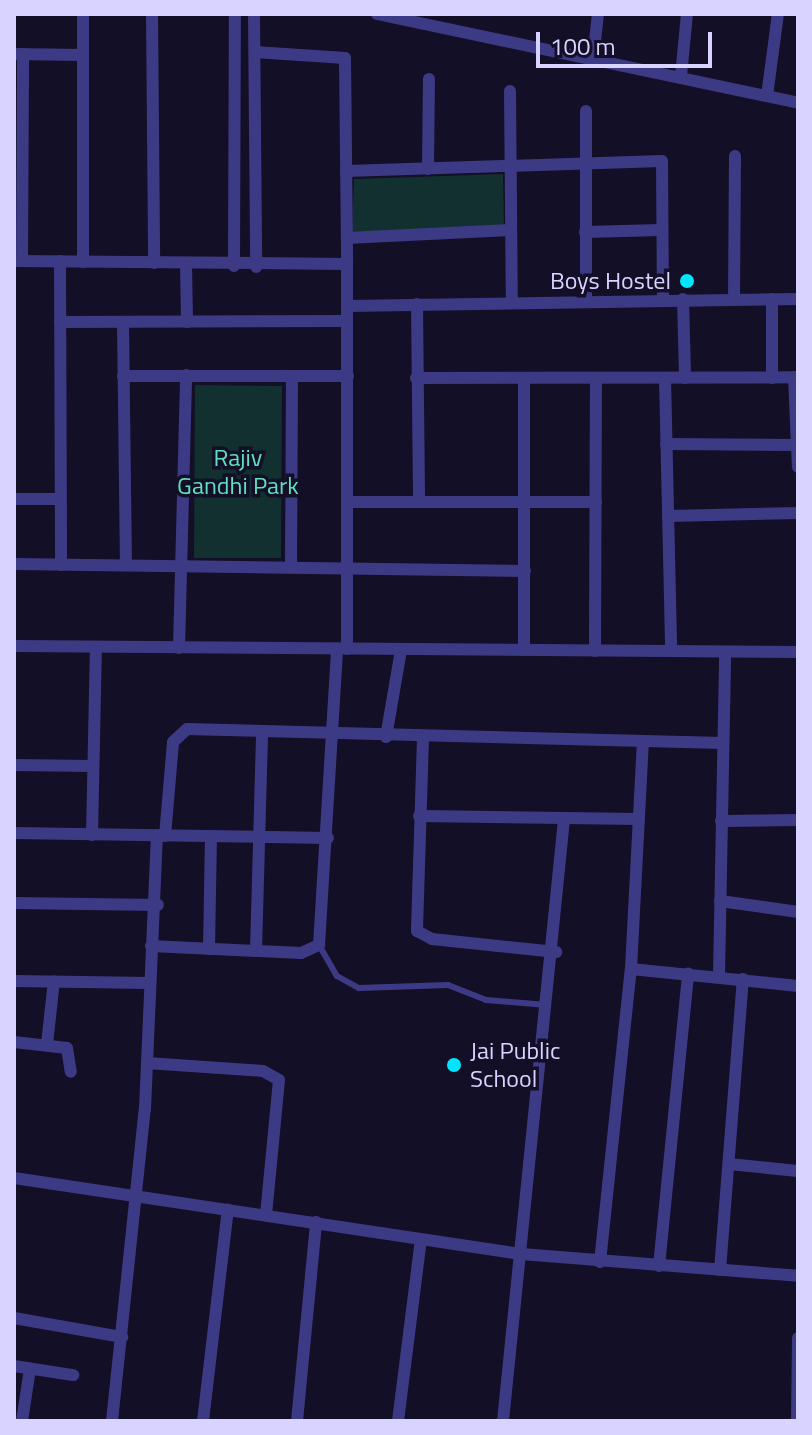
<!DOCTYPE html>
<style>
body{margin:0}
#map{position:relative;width:812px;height:1435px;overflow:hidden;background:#130f26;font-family:"Titillium Web",sans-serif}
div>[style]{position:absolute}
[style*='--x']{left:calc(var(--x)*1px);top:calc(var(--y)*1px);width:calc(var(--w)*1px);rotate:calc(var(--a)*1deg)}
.green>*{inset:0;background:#12302f}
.service>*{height:6px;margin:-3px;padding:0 3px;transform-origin:3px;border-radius:3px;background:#3d3a85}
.minor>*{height:12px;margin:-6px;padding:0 6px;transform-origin:6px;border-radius:6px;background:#3d3a85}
.dots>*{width:22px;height:22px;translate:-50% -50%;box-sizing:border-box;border:4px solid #130f26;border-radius:50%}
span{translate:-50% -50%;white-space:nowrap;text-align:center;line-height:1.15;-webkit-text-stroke:7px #130f26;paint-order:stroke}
.poi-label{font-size:24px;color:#d9d4ff}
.right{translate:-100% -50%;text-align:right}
.left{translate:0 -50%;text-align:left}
.park-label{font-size:24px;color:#5fe0c0}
.frame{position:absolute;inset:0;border:16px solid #d9d4ff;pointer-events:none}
.scale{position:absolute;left:536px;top:32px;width:176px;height:36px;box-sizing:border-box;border:4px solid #d9d4ff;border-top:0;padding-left:10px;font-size:24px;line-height:28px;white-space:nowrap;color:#d9d4ff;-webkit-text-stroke:6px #130f26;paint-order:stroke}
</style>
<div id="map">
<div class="green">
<i style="clip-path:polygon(503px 174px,504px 227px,352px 232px,354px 179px)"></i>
<i style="clip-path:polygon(195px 385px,282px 386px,281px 558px,194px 558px)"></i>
</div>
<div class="service">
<i style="--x:319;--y:945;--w:36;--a:60"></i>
<i style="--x:337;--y:976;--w:25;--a:29"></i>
<i style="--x:359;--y:988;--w:89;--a:-1.9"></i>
<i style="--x:448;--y:985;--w:41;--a:21.5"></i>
<i style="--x:486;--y:1000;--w:61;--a:4.7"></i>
</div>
<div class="minor">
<i style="--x:83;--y:14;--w:248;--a:90"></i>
<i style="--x:152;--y:14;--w:249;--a:89.5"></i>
<i style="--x:254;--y:14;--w:253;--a:89.5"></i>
<i style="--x:377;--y:14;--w:430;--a:11.9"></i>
<i style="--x:255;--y:52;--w:90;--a:3.8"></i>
<i style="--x:345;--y:58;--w:206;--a:89.4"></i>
<i style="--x:14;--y:54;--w:69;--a:0.8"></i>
<i style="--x:593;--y:59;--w:45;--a:-83.7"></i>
<i style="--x:681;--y:76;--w:62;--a:-84.5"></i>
<i style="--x:510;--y:91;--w:211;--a:89.5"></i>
<i style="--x:767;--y:96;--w:83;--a:-82.4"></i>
<i style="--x:428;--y:169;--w:90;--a:-89.4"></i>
<i style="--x:346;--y:171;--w:316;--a:-1.8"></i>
<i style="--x:662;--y:161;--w:138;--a:89.6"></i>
<i style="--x:585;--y:232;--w:76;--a:-1.5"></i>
<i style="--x:347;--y:238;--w:164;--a:-2.8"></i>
<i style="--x:14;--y:261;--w:333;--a:0.5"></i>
<i style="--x:347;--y:264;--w:385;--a:90"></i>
<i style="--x:22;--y:261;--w:207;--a:-89.7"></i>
<i style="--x:60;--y:261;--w:304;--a:89.8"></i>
<i style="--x:186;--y:263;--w:59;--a:89"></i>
<i style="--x:234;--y:266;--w:252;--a:-89.8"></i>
<i style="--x:683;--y:299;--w:79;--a:88.5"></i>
<i style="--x:734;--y:299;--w:143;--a:-89.6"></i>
<i style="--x:772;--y:299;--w:79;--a:90"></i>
<i style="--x:586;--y:301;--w:190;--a:-90"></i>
<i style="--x:417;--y:304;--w:198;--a:89.4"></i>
<i style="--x:347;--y:306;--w:451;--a:-0.9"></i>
<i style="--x:60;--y:322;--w:287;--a:-0.2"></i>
<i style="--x:123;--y:322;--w:243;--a:89.3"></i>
<i style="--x:123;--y:376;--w:225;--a:0"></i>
<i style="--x:794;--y:377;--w:90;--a:87.5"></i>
<i style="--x:416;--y:378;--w:382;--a:-0.1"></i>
<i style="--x:665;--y:378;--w:273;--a:88.7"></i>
<i style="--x:666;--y:444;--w:132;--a:0.4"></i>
<i style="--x:14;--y:499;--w:46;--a:0"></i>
<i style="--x:348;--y:502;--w:248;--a:0"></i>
<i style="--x:668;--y:516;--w:130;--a:-1.3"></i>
<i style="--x:14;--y:564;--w:511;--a:0.78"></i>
<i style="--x:291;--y:567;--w:191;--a:-89.7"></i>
<i style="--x:14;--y:646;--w:784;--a:0.44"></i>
<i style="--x:179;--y:648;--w:273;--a:-88.5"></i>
<i style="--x:524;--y:650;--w:272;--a:-90"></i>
<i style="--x:595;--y:651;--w:273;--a:-89.8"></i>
<i style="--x:386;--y:737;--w:88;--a:-80.2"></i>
<i style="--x:423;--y:738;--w:193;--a:91.8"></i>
<i style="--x:417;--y:931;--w:17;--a:28"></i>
<i style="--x:432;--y:939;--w:125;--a:6"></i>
<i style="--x:14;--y:765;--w:79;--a:0.7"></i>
<i style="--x:419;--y:816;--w:220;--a:0.8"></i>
<i style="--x:721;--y:821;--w:77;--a:-0.7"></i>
<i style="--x:14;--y:833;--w:314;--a:0.9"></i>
<i style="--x:92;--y:835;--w:188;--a:-88.8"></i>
<i style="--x:165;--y:836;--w:94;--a:-85.1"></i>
<i style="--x:173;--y:742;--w:19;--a:-43"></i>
<i style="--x:187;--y:729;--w:536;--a:1.5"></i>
<i style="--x:720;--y:901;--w:79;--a:8"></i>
<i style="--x:14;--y:903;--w:144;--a:0.8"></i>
<i style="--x:151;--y:946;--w:150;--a:2.7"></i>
<i style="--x:301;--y:953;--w:20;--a:-24"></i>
<i style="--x:319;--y:945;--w:297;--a:-86.5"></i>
<i style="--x:209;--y:949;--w:113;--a:-89"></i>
<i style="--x:256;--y:951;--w:219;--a:-88.4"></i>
<i style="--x:631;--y:969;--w:168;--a:5.8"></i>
<i style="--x:719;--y:975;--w:323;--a:-88.9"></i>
<i style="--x:14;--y:981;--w:135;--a:0.8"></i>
<i style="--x:14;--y:1042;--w:53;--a:6.5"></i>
<i style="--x:67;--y:1048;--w:24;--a:81"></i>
<i style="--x:47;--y:1044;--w:63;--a:-83.7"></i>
<i style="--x:147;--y:1063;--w:116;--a:3.9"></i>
<i style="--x:263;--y:1071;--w:18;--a:29"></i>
<i style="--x:279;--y:1080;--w:136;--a:95.5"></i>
<i style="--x:729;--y:1164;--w:69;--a:5.8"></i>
<i style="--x:14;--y:1178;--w:513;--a:8.53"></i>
<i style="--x:521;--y:1254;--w:278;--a:4.5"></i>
<i style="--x:600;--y:1262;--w:295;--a:-84"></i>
<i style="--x:631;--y:969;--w:227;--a:-87"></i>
<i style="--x:659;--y:1266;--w:294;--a:-84.3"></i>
<i style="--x:720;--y:1270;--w:292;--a:-85.5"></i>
<i style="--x:14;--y:1318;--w:110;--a:10"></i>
<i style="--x:14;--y:1366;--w:60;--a:8.7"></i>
<i style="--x:22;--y:1421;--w:53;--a:-81.3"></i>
<i style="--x:112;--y:1421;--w:314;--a:-84"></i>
<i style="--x:145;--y:1109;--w:274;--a:-87.5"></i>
<i style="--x:203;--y:1421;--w:213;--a:-83.3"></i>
<i style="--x:297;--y:1421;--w:200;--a:-84.5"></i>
<i style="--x:398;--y:1421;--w:183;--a:-82.8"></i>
<i style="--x:503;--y:1421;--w:605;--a:-84.21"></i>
<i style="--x:797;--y:1421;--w:83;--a:-89.3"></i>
</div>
<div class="dots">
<i style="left:687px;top:281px;background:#00e5ff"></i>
<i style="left:454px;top:1065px;background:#00e5ff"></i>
</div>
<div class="poi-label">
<span class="right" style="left:671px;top:281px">Boys Hostel</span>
<span class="left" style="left:470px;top:1065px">Jai Public<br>School</span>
</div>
<div class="park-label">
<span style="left:238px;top:472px">Rajiv<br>Gandhi Park</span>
</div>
<div class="frame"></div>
<div class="scale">100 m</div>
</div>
